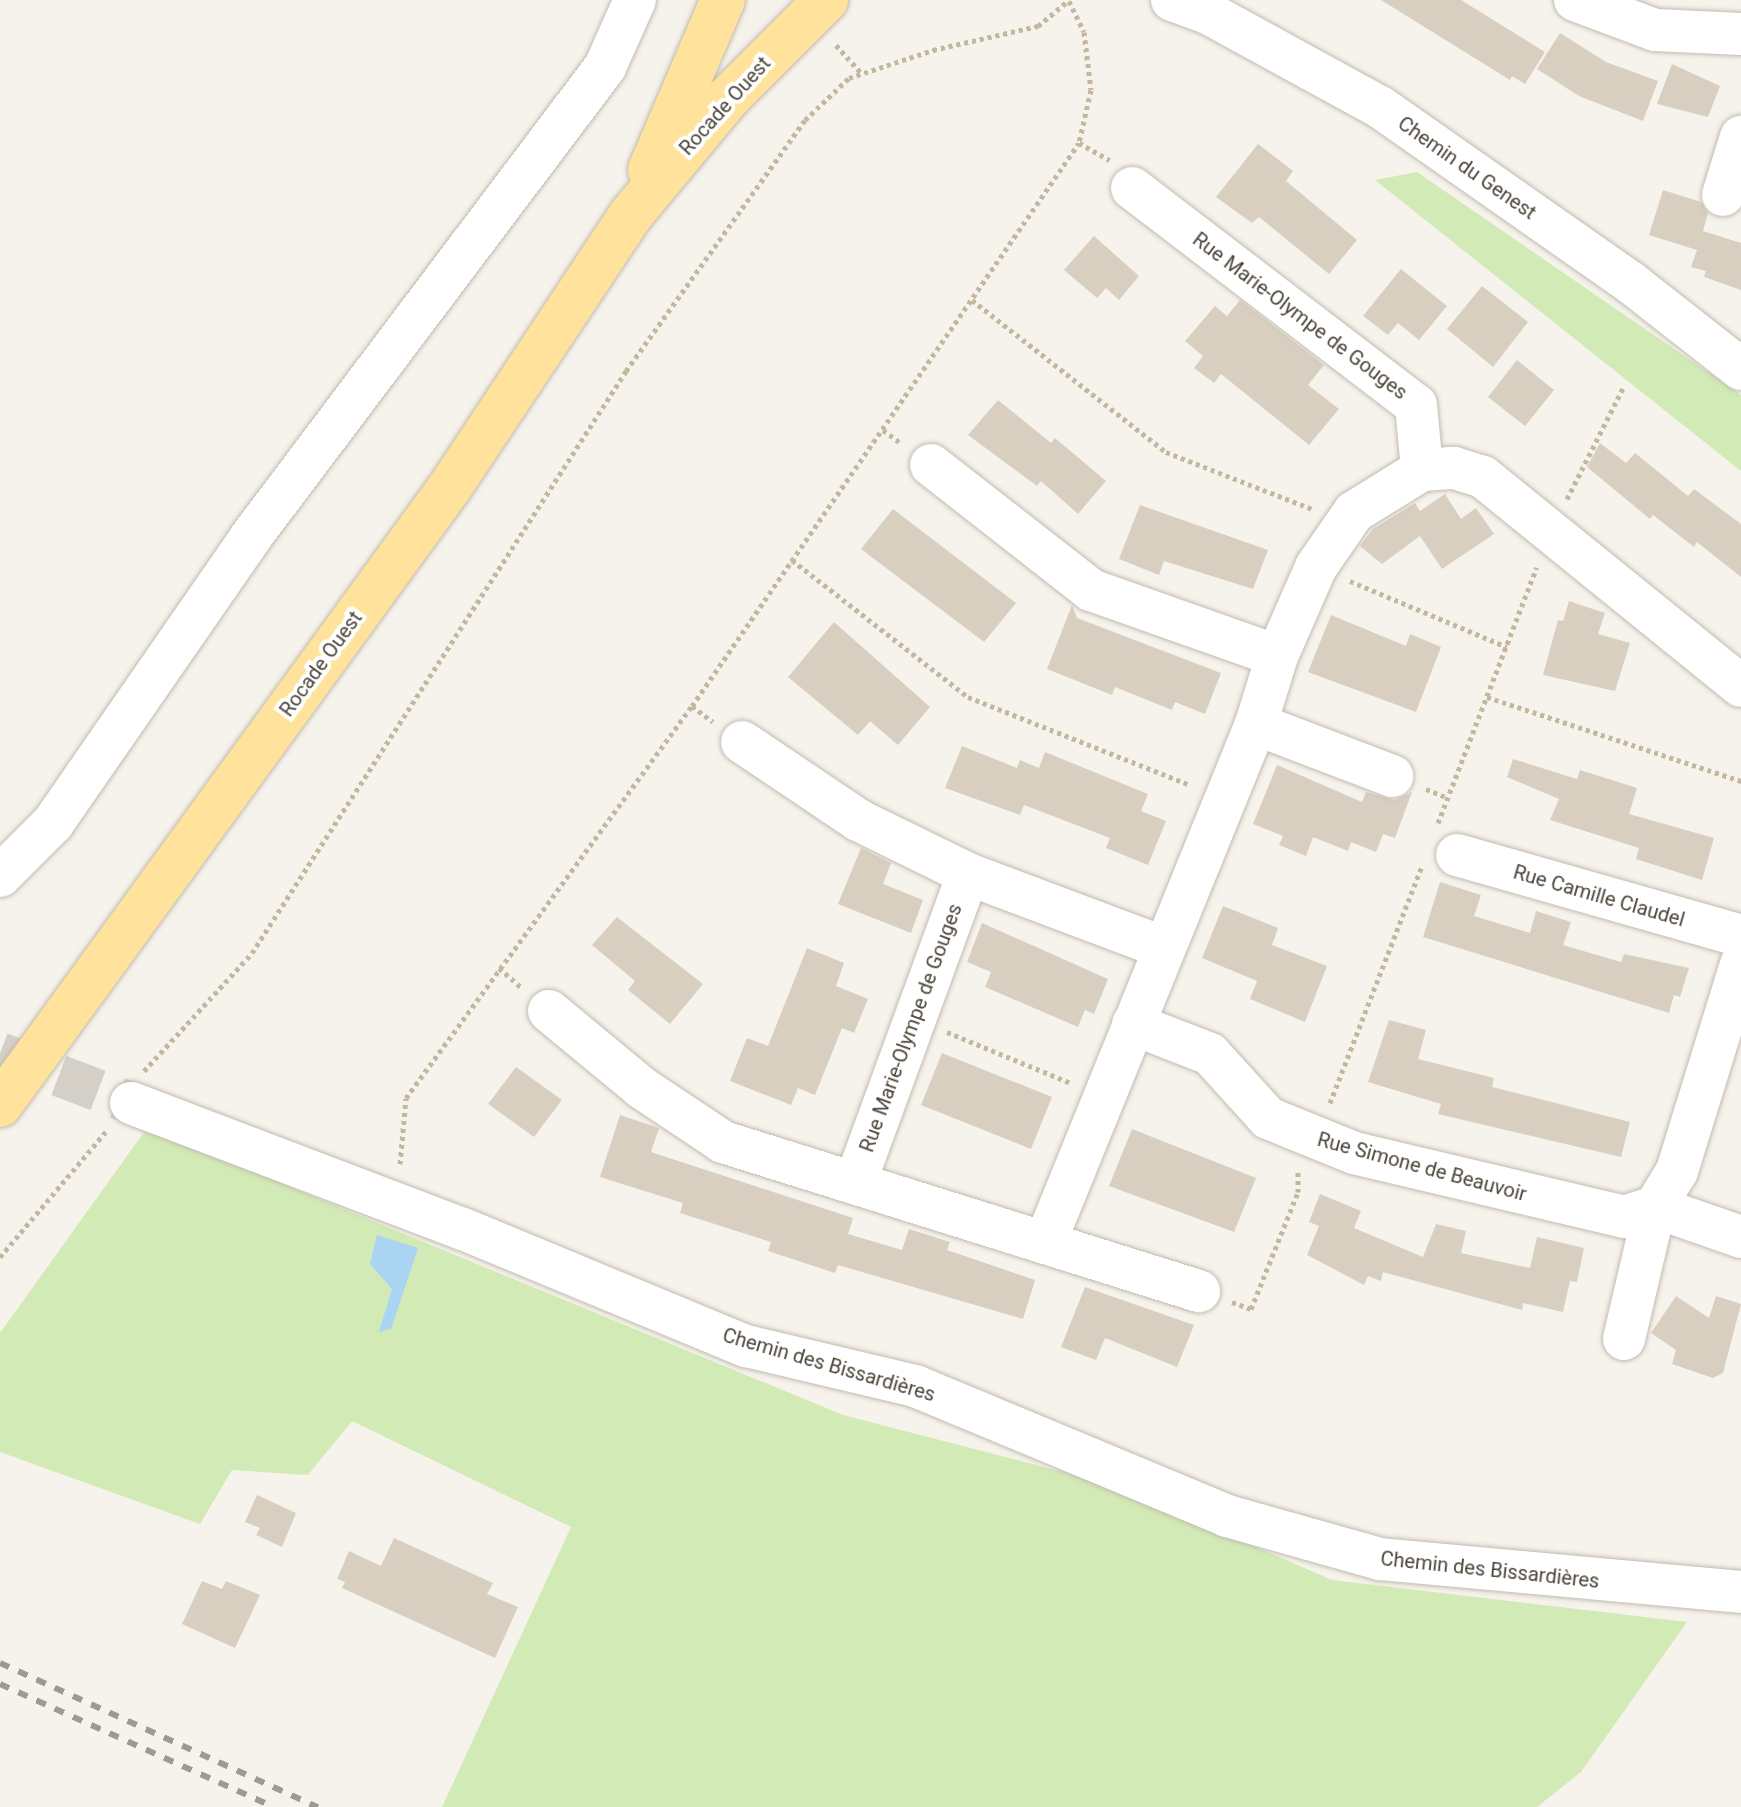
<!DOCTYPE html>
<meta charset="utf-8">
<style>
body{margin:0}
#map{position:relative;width:1741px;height:1807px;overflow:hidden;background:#f6f3ec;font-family:Roboto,sans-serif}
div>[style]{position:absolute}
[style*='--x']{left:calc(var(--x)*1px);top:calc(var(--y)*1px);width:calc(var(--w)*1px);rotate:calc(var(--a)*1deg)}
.green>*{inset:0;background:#d2eab5}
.water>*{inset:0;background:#a9d4f2}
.building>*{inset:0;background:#d8cfc1}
.minor-tunnel>*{height:42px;margin-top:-21px;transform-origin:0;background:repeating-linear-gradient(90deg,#d4d0c8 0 42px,transparent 0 63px)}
.path>*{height:5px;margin-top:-2.5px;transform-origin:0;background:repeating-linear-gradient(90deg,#c4b79f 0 4px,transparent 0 8px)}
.roads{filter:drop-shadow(0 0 2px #c2bbae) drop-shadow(0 0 2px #c2bbae)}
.minor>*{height:42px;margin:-21px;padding:0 21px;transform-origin:21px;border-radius:21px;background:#fff}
.major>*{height:44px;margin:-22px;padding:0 22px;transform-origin:22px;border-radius:22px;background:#ffe39c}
.rail>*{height:6px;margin-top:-3px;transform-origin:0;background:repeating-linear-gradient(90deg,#9a9a9a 0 10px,transparent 0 20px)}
span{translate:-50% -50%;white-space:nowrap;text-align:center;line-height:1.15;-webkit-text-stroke:8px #fff;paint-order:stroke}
.street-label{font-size:20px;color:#4b4439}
</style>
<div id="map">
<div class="green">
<i style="clip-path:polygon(1417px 172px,1741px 395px,1741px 471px,1375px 180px)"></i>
<i style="clip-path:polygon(147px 1128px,843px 1415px,1113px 1485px,1332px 1580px,1687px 1622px,1581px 1772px,1537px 1807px,442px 1807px,571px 1527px,352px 1421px,308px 1475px,232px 1470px,200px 1524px,0 1452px,0 1333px)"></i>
</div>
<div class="water">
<i style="clip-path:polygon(377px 1235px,418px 1248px,391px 1329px,379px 1332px,392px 1289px,370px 1264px)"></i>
</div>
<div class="building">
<i style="clip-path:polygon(1381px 0,1461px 0,1545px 52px,1525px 84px,1512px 76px,1510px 80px)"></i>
<i style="clip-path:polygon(1560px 33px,1606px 62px,1658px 81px,1643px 121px,1579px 96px,1537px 69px)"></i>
<i style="clip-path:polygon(1672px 64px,1720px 86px,1708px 117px,1657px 104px)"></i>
<i style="clip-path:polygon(1258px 144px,1293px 171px,1286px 181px,1357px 240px,1329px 274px,1259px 217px,1252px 223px,1216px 197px)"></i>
<i style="clip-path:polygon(1663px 190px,1701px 202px,1708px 213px,1700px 242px,1703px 231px,1741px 243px,1741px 290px,1704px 277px,1706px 271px,1691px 267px,1697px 250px,1649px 235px)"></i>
<i style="clip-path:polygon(1094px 236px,1139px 276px,1119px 300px,1106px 288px,1097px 298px,1064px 270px)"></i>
<i style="clip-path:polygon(1401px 269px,1447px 306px,1419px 340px,1398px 323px,1388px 335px,1363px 316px)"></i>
<i style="clip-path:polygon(1482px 286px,1528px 322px,1493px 367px,1447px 329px)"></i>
<i style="clip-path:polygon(1240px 300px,1324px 365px,1308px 385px,1339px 409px,1309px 445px,1221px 374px,1214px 383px,1194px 368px,1203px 356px,1185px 341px,1215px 306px,1227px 316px)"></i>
<i style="clip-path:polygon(1517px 360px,1554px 390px,1525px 426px,1488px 397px)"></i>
<i style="clip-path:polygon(998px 400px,1051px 443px,1055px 438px,1106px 481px,1078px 514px,1041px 481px,1037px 486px,968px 435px)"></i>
<i style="clip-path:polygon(1600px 443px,1626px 463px,1635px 453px,1688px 496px,1694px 489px,1741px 524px,1741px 577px,1697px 542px,1694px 547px,1653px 515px,1650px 519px,1587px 467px)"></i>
<i style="clip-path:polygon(1445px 494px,1461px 519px,1476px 508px,1494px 534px,1442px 569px,1420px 536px,1382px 564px,1360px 546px,1373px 529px,1415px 503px,1420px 511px)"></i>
<i style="clip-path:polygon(1140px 505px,1268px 550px,1253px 589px,1164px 561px,1159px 575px,1119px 559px)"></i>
<i style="clip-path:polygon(893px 509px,1016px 603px,984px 642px,861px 549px)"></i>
<i style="clip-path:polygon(1569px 601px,1605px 613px,1598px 634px,1630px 643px,1615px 691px,1543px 675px,1558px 620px,1563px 621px)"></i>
<i style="clip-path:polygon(1072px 605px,1077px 618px,1221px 673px,1205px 714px,1175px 702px,1172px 710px,1115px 687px,1112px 695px,1047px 669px)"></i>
<i style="clip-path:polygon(1331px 615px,1406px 646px,1410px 634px,1441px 647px,1416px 712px,1308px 672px)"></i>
<i style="clip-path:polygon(834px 622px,930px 707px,898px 745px,870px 721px,858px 735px,788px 677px)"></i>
<i style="clip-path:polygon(962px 746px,1017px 768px,1020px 760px,1039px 768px,1045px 752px,1148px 794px,1141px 811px,1166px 821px,1148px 865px,1106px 848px,1110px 838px,1024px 805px,1020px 815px,945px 788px)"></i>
<i style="clip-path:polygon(1513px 759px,1577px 779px,1580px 770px,1637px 788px,1629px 814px,1714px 838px,1702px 880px,1636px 859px,1639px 848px,1550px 820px,1559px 799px,1507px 777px)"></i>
<i style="clip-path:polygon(1277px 765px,1362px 802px,1366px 792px,1395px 800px,1412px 792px,1395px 838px,1383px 834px,1376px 852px,1351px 842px,1348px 851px,1313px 837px,1306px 856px,1279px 845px,1283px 836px,1253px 824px)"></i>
<i style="clip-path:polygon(861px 848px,891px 863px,883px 884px,923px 900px,911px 933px,838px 904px)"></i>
<i style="clip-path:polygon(1440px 882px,1481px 895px,1474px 916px,1530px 933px,1536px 911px,1571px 922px,1563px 945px,1621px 962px,1624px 954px,1689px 968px,1680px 997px,1674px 995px,1669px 1013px,1423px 937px)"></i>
<i style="clip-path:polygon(1223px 906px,1278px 928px,1272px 945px,1327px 966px,1305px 1022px,1250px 999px,1257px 981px,1202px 958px)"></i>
<i style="clip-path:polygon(617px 917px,703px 984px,670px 1024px,628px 990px,635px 981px,592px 945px)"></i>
<i style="clip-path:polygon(982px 923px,1108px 979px,1094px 1014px,1085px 1010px,1078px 1027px,985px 987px,991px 972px,967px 962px)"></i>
<i style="clip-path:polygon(807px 948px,844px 963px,836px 986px,868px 999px,854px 1033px,842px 1028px,815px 1095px,798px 1088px,791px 1105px,730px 1081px,747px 1038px,768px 1046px)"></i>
<i style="clip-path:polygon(1389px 1020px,1426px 1030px,1418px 1059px,1494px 1078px,1492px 1087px,1630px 1122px,1621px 1157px,1438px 1114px,1441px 1104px,1368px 1082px)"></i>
<i style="clip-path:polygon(942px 1053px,1052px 1097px,1031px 1149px,921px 1105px)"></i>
<i style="clip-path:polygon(516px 1067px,562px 1100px,534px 1137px,488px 1104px)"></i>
<i style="clip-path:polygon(620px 1115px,659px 1128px,651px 1152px,853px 1218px,848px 1234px,902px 1250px,909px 1229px,950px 1242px,947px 1250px,1035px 1280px,1023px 1319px,838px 1265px,835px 1273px,768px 1251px,771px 1242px,680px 1213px,683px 1203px,600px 1177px)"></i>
<i style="clip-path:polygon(1132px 1129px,1256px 1178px,1234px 1232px,1109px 1186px)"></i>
<i style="clip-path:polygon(1320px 1194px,1361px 1211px,1354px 1228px,1423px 1257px,1436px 1224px,1466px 1231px,1461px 1253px,1530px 1268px,1537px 1237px,1584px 1248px,1577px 1282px,1570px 1281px,1563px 1312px,1523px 1303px,1522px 1310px,1383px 1272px,1381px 1281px,1368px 1276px,1364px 1285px,1307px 1255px,1319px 1226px,1309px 1222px)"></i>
<i style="clip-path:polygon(1085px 1287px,1194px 1325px,1177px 1367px,1105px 1338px,1096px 1360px,1061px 1347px)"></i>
<i style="clip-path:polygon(1676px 1296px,1709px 1318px,1716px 1296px,1741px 1304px,1723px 1373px,1713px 1378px,1672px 1364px,1676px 1350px,1651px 1333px)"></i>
<i style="clip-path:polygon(257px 1495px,296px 1513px,282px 1547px,256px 1535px,260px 1528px,245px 1522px)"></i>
<i style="clip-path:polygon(394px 1538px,493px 1583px,487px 1594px,518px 1607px,495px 1658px,342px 1588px,345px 1582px,337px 1579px,349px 1551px,381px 1566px)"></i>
<i style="clip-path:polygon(202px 1581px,222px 1589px,226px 1581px,260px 1595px,235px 1648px,182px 1624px)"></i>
</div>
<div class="minor-tunnel">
<i style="--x:0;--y:1053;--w:140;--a:20.9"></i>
</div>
<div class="path">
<i style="--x:1069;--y:1;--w:34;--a:64"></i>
<i style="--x:1084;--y:32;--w:58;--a:83.1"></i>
<i style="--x:1091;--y:90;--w:54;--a:102.8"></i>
<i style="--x:1079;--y:143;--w:35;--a:29"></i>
<i style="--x:836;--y:45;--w:39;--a:48"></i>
<i style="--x:972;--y:300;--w:246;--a:38.1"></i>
<i style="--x:1166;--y:452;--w:157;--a:21.3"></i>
<i style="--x:883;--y:430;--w:22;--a:36"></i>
<i style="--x:1567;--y:499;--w:127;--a:-63.2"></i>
<i style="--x:792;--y:560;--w:223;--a:37.9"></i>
<i style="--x:968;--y:697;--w:239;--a:21.6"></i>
<i style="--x:1350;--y:581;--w:170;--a:22.8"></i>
<i style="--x:1487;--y:697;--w:268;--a:18.3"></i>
<i style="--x:692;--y:706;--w:26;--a:37"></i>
<i style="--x:1426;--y:789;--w:24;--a:22"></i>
<i style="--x:1438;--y:823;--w:274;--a:-68.9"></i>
<i style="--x:499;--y:968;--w:30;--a:41"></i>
<i style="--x:947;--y:1032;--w:134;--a:22.4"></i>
<i style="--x:144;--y:1071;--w:160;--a:-47.5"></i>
<i style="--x:252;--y:953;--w:692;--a:-57.27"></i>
<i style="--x:626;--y:371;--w:308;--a:-54.5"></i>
<i style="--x:805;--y:120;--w:61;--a:-43.7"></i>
<i style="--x:849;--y:78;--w:89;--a:-18.4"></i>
<i style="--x:933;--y:50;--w:108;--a:-12.9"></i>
<i style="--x:1038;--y:26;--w:40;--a:-40"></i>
<i style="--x:1330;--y:1103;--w:254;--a:-68.8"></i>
<i style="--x:400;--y:1164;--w:66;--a:-84.8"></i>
<i style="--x:406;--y:1098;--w:485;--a:-53.9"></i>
<i style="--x:692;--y:706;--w:683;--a:-55.5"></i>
<i style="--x:0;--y:1257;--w:167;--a:-49.8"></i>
<i style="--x:1232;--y:1302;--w:20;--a:20"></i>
<i style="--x:1251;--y:1309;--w:126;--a:-68.1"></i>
<i style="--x:1298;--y:1192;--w:21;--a:-90"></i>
</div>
<div class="roads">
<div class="minor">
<i style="--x:1172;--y:0;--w:38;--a:20"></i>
<i style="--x:1208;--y:13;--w:196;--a:28.7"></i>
<i style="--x:1380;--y:107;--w:305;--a:35"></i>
<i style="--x:1630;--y:282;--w:141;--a:38.1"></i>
<i style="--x:1575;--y:0;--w:85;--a:20.6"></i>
<i style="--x:1655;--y:30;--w:86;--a:2.7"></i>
<i style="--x:1132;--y:188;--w:357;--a:37.4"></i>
<i style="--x:1416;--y:405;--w:65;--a:84.7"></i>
<i style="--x:1723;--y:195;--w:61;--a:-72.8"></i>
<i style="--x:931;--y:465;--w:203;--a:38"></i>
<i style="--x:1091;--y:590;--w:197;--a:19.5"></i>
<i style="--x:1256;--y:724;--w:146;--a:20.9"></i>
<i style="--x:742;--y:742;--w:140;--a:33.9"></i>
<i style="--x:858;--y:820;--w:123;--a:26.1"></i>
<i style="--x:968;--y:874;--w:207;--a:20.6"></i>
<i style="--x:1457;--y:855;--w:295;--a:15.9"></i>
<i style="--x:0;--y:876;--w:75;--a:-45"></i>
<i style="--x:53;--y:823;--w:346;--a:-55.3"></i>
<i style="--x:250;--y:538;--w:590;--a:-52.99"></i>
<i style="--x:605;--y:67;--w:73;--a:-65.9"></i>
<i style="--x:549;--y:1011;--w:121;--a:39.6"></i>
<i style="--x:642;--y:1088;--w:97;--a:33.7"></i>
<i style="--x:723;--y:1142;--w:499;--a:17.4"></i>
<i style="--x:1133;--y:1024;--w:83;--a:21.3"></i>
<i style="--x:1210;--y:1054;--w:86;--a:47.8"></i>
<i style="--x:1268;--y:1118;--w:93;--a:22.1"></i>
<i style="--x:1354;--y:1153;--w:277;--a:13.3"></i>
<i style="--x:1624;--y:1217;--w:33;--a:-18"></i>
<i style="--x:1655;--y:1207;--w:91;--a:19.2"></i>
<i style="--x:131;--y:1103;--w:355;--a:20.8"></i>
<i style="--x:463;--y:1229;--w:306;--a:22.5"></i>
<i style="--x:746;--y:1346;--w:174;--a:13.3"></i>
<i style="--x:915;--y:1386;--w:338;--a:22.6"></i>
<i style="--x:1227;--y:1516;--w:159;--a:15.7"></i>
<i style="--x:1380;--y:1559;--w:363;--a:5.2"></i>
<i style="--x:855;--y:1183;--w:329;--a:-69.9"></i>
<i style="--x:1045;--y:1243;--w:560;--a:-67.88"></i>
<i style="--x:1256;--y:724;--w:71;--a:-72.8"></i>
<i style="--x:1277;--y:656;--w:97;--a:-66.3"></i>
<i style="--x:1316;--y:567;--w:67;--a:-55.4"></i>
<i style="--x:1354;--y:512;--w:80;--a:-31.7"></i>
<i style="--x:1422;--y:470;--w:32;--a:-4"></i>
<i style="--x:1454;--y:468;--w:30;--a:17"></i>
<i style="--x:1483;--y:477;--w:332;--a:39"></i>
<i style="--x:1624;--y:1339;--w:136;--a:-76.8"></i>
<i style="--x:1655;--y:1207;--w:42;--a:-58.6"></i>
<i style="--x:1677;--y:1171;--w:217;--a:-72.8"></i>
</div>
<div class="major">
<i style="--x:650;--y:170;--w:185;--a:-66.8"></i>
<i style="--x:0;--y:1105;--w:764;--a:-53.94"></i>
<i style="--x:450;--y:487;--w:325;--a:-56.4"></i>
<i style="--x:630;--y:216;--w:153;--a:-50.3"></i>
<i style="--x:728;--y:98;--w:139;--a:-45"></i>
</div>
</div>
<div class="rail">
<i style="--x:0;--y:1663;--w:349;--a:24.4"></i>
<i style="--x:0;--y:1684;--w:300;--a:24.2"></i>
</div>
<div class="street-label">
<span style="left:725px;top:106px;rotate:-48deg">Rocade Ouest</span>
<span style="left:1467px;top:168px;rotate:35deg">Chemin du Genest</span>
<span style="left:1300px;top:316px;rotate:37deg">Rue Marie-Olympe de Gouges</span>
<span style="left:321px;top:664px;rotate:-54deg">Rocade Ouest</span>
<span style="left:1599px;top:896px;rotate:16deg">Rue Camille Claudel</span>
<span style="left:911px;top:1028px;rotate:-70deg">Rue Marie-Olympe de Gouges</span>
<span style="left:1422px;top:1167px;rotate:15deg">Rue Simone de Beauvoir</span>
<span style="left:829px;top:1365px;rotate:16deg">Chemin des Bissardières</span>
<span style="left:1490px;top:1570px;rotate:6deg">Chemin des Bissardières</span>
</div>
</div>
